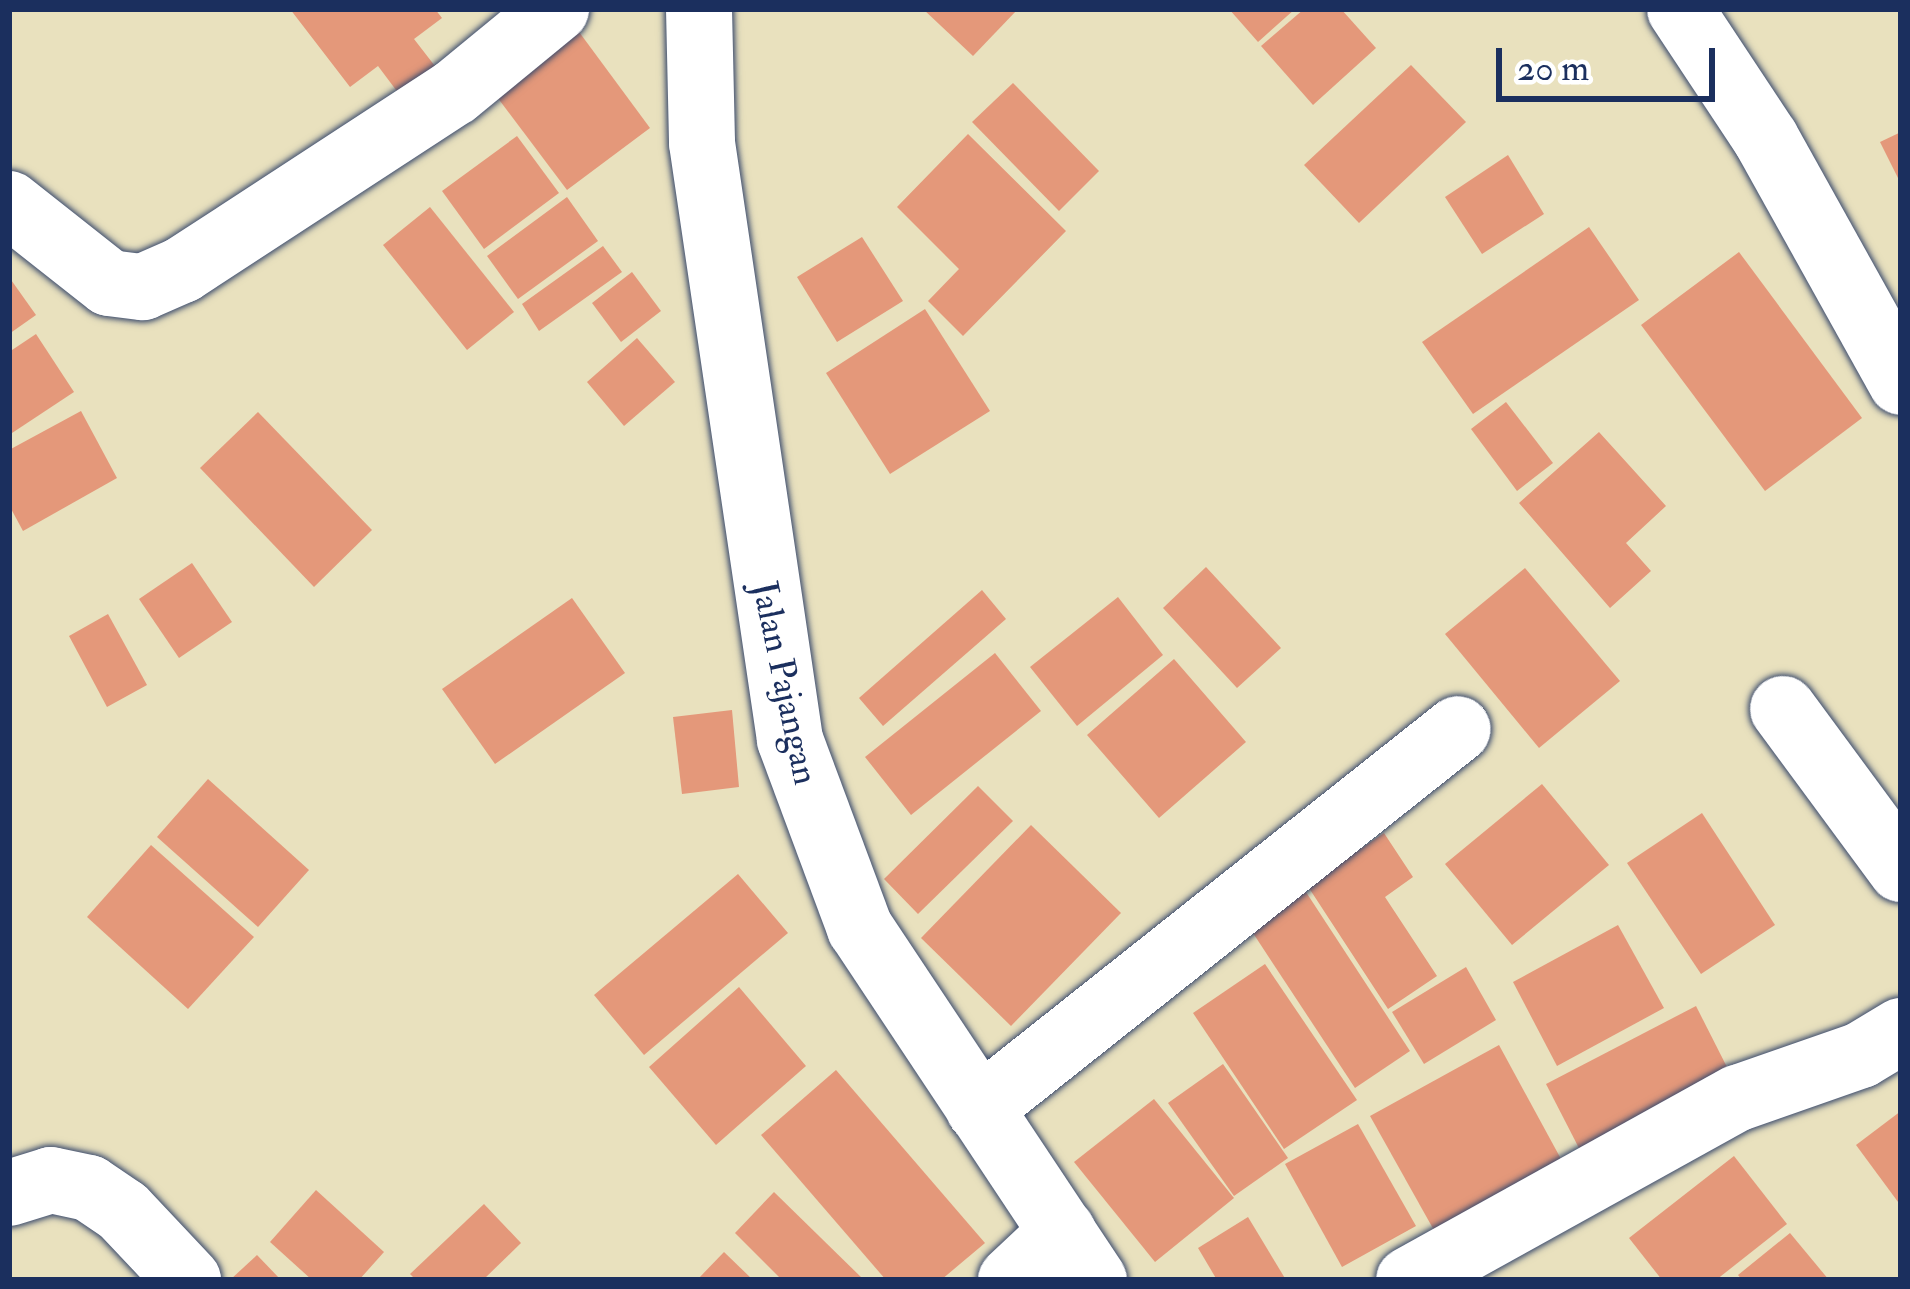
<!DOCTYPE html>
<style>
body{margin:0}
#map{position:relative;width:1910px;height:1289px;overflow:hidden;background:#e9e1be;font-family:"IM FELL Double Pica",serif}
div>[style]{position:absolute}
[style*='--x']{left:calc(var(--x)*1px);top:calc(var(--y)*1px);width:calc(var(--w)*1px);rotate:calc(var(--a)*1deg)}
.building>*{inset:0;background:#e4987a}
.roads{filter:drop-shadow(0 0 3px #3a4a6c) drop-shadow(0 0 3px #3a4a6c)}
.minor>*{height:66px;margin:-33px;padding:0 33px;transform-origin:33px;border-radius:33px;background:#fff}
.major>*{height:66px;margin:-33px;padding:0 33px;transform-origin:33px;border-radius:33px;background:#fff}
span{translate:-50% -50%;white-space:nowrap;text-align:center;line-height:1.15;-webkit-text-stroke:10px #fff;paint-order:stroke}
.street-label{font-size:36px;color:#1b2f5e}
.frame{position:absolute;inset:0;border:12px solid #1b2f5e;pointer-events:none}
.scale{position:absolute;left:1496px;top:48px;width:219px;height:54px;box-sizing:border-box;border:6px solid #1b2f5e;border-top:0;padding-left:15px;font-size:36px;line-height:42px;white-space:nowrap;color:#1b2f5e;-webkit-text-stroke:9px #fff;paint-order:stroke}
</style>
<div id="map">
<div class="building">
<i style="clip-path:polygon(290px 9px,435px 9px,442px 18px,414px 39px,438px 70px,402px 98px,378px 66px,350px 87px)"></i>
<i style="clip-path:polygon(923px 9px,1018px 9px,973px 56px)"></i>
<i style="clip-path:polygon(1229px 9px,1295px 9px,1258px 42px)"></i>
<i style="clip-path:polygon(1304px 9px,1341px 9px,1376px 48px,1313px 105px,1261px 46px)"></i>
<i style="clip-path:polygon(571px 21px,650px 128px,567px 190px,488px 85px)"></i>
<i style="clip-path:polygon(1411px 65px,1466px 122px,1359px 223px,1304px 165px)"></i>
<i style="clip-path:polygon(1013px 83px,1099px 171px,1059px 211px,972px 122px)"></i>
<i style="clip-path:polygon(1901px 132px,1901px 184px,1880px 142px)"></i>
<i style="clip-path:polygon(968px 134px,1066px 231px,963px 336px,928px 301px,959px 269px,897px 207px)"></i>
<i style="clip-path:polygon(517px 136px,559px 193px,484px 249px,442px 191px)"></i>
<i style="clip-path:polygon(1508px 155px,1544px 214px,1482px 254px,1445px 197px)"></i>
<i style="clip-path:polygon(567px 197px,598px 241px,518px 299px,487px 256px)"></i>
<i style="clip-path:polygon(430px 207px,514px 312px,467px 350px,383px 245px)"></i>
<i style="clip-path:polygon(1589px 227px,1639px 300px,1473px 414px,1422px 342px)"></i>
<i style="clip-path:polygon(862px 237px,903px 301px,837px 342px,797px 277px)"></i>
<i style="clip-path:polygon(603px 246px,622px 272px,539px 331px,522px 304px)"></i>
<i style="clip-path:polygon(1739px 252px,1862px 418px,1765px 491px,1641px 325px)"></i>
<i style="clip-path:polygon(632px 272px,661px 311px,621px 342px,592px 303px)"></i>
<i style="clip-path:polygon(9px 277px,36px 315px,9px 334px)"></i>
<i style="clip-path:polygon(925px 309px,990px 411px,890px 474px,826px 373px)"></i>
<i style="clip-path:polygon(36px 334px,74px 392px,9px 435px,9px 352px)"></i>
<i style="clip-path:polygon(637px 338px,675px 382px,624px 426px,587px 382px)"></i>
<i style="clip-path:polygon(1506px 402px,1553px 463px,1517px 491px,1471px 429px)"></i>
<i style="clip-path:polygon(81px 411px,117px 478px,23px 531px,9px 505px,9px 450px)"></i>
<i style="clip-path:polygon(258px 412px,372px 530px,314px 587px,200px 468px)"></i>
<i style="clip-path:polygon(1599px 432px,1666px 506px,1626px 543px,1651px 571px,1610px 608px,1519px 503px)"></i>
<i style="clip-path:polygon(192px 563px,232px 622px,179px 658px,139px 599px)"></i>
<i style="clip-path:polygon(1206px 567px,1281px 648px,1237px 688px,1163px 608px)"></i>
<i style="clip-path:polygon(1525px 568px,1620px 681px,1539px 748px,1445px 634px)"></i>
<i style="clip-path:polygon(982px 590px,1006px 619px,883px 726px,859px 698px)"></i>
<i style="clip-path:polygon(1118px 597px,1163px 655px,1077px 726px,1030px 667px)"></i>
<i style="clip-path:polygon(572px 598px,625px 673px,495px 764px,442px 689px)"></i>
<i style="clip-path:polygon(108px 614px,147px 685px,107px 707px,69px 636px)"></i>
<i style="clip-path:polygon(995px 653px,1041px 711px,911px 815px,865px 757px)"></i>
<i style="clip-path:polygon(1174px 659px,1246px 742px,1159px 818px,1087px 735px)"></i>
<i style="clip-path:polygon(732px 710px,739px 787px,682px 794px,673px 717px)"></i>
<i style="clip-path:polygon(208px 779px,309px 870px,258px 927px,157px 837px)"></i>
<i style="clip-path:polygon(1542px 784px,1609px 865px,1512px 945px,1445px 864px)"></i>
<i style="clip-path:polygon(978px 786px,1013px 821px,918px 914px,884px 879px)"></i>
<i style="clip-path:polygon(1702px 813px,1775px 925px,1701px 974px,1627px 863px)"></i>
<i style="clip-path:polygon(1031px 825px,1121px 913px,1011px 1026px,921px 938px)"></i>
<i style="clip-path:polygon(1384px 833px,1413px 877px,1385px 897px,1437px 976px,1388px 1009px,1307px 885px)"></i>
<i style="clip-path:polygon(151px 845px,254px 937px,188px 1009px,87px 917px)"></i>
<i style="clip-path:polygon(738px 874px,788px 933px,644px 1055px,594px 995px)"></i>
<i style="clip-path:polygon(1304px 889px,1410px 1051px,1355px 1088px,1249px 927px)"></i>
<i style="clip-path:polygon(1618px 925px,1664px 1008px,1557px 1066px,1513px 982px)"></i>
<i style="clip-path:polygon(1265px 964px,1357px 1100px,1284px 1149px,1193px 1013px)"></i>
<i style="clip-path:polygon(1466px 967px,1496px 1020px,1424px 1064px,1392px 1012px)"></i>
<i style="clip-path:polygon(739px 987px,806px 1066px,716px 1145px,649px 1067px)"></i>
<i style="clip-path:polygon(1696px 1006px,1731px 1075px,1582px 1154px,1546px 1084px)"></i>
<i style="clip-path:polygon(1499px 1045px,1567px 1170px,1440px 1241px,1370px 1116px)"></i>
<i style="clip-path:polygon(1223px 1064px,1288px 1158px,1234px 1196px,1168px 1103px)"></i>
<i style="clip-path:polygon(836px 1070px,985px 1243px,941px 1280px,886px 1280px,761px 1135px)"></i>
<i style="clip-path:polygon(1154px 1099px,1234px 1198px,1155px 1262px,1074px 1162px)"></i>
<i style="clip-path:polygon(1901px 1111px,1901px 1206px,1856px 1145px)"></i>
<i style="clip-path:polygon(1358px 1124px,1416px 1226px,1342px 1267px,1285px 1164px)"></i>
<i style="clip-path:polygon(1734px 1156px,1787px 1224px,1716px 1280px,1662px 1280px,1629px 1238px)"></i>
<i style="clip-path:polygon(316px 1190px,384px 1252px,359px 1280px,312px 1280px,270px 1242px)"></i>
<i style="clip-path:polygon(774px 1192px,864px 1280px,782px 1280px,735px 1233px)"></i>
<i style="clip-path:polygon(484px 1204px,521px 1243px,483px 1280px,416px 1280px,410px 1274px)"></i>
<i style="clip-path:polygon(1248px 1217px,1286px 1280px,1217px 1280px,1198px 1248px)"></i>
<i style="clip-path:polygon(1790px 1233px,1829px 1280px,1742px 1280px,1738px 1275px)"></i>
<i style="clip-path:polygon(724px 1252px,753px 1280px,697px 1280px)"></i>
<i style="clip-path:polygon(257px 1255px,281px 1280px,230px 1280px)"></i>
</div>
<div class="roads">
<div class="minor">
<i style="--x:1680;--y:9;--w:156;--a:56.5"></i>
<i style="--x:1766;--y:139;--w:278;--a:60.9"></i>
<i style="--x:9;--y:204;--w:127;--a:38.3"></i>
<i style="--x:109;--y:283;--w:34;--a:7"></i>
<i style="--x:143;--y:287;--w:43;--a:-23.6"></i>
<i style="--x:182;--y:270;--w:326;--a:-33.1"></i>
<i style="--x:455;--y:92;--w:131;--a:-39.4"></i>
<i style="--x:1783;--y:709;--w:199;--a:53.6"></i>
<i style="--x:979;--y:1109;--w:611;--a:-38.43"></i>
<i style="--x:9;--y:1193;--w:44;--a:-17.2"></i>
<i style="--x:51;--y:1180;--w:39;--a:12"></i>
<i style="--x:89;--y:1188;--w:41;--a:34.1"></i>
<i style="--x:123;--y:1211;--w:95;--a:46.7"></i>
<i style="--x:1011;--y:1280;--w:71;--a:-43.3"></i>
<i style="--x:1409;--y:1280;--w:376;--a:-29"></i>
<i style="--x:1738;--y:1098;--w:130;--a:-19.3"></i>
<i style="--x:1861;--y:1055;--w:47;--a:-31"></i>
</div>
<div class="major">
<i style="--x:699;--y:9;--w:134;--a:88.7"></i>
<i style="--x:702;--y:143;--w:603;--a:81.61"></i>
<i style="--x:790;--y:740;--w:201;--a:69.6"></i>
<i style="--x:860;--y:928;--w:423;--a:56.4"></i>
</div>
</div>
<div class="street-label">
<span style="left:785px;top:683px;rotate:78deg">Jalan Pajangan</span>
</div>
<div class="frame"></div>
<div class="scale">20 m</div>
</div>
